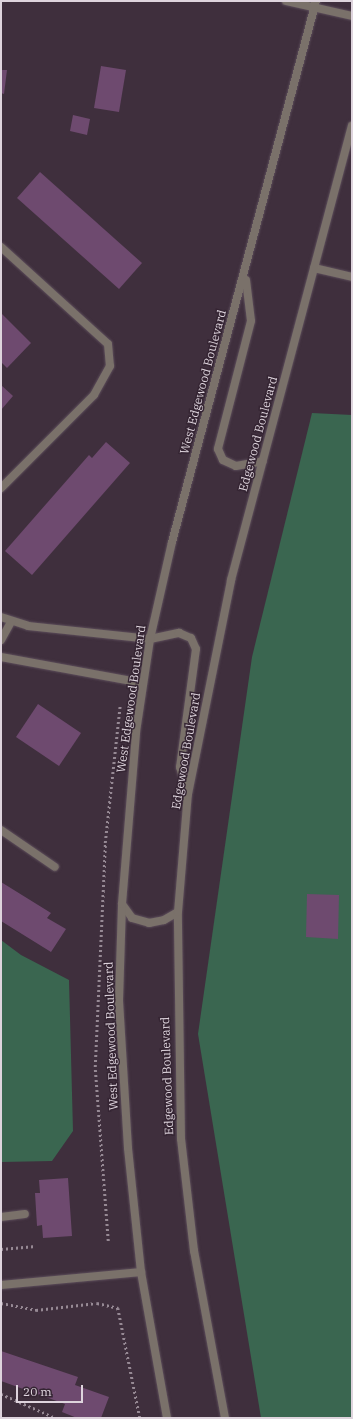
<!DOCTYPE html>
<style>
body{margin:0}
#map{position:relative;width:353px;height:1419px;overflow:hidden;background:#3f2f3d;font-family:"IBM Plex Serif",serif}
div>[style]{position:absolute}
[style*='--x']{left:calc(var(--x)*1px);top:calc(var(--y)*1px);width:calc(var(--w)*1px);rotate:calc(var(--a)*1deg)}
.green>*{inset:0;background:#3a6650}
.building>*{inset:0;background:#6e4a6f}
.path>*{height:2.5px;margin-top:-1.25px;transform-origin:0;background:repeating-linear-gradient(90deg,#968994 0 2px,transparent 0 5px)}
.roads{filter:drop-shadow(0 0 1px #5c4d5a) drop-shadow(0 0 1px #5c4d5a)}
.service>*{height:8px;margin:-4px;padding:0 4px;transform-origin:4px;border-radius:4px;background:#7a716a}
.minor>*{height:8px;margin:-4px;padding:0 4px;transform-origin:4px;border-radius:4px;background:#7a716a}
.tertiary>*{height:8px;margin:-4px;padding:0 4px;transform-origin:4px;border-radius:4px;background:#7a716a}
span{translate:-50% -50%;white-space:nowrap;text-align:center;line-height:1.15;-webkit-text-stroke:3px #352533;paint-order:stroke}
.street-label{font-size:12px;color:#ded4dd}
.frame{position:absolute;inset:0;border:2px solid #ded4dd;pointer-events:none}
.scale{position:absolute;left:16px;top:1385px;width:67px;height:18px;box-sizing:border-box;border:2px solid #ded4dd;border-top:0;padding-left:5px;font-size:12px;line-height:14px;white-space:nowrap;color:#ded4dd;-webkit-text-stroke:3px #352533;paint-order:stroke}
</style>
<div id="map">
<div class="green">
<i style="clip-path:polygon(312px 413px,352px 415px,352px 1418px,261px 1418px,198px 1034px,252px 657px)"></i>
<i style="clip-path:polygon(1px 940px,21px 955px,69px 980px,73px 1131px,52px 1161px,1px 1162px)"></i>
</div>
<div class="building">
<i style="clip-path:polygon(101px 66px,126px 70px,119px 112px,94px 108px)"></i>
<i style="clip-path:polygon(1px 70px,7px 70px,4px 94px,1px 93px)"></i>
<i style="clip-path:polygon(73px 115px,90px 119px,87px 135px,70px 131px)"></i>
<i style="clip-path:polygon(40px 172px,142px 263px,119px 289px,17px 198px)"></i>
<i style="clip-path:polygon(1px 313px,31px 343px,7px 368px,1px 362px)"></i>
<i style="clip-path:polygon(1px 385px,13px 396px,1px 410px)"></i>
<i style="clip-path:polygon(106px 442px,130px 463px,32px 575px,5px 551px,89px 455px,92px 458px)"></i>
<i style="clip-path:polygon(38px 704px,81px 733px,59px 766px,16px 737px)"></i>
<i style="clip-path:polygon(1px 882px,51px 913px,47px 918px,66px 929px,51px 952px,1px 921px)"></i>
<i style="clip-path:polygon(307px 894px,339px 895px,338px 939px,306px 937px)"></i>
<i style="clip-path:polygon(68px 1178px,72px 1236px,43px 1238px,42px 1225px,37px 1226px,35px 1193px,40px 1193px,39px 1180px)"></i>
<i style="clip-path:polygon(1px 1351px,78px 1377px,75px 1385px,109px 1397px,101px 1418px,77px 1418px,62px 1412px,65px 1404px,1px 1381px)"></i>
</div>
<div class="path">
<i style="--x:108;--y:1241;--w:174;--a:-94.3"></i>
<i style="--x:95;--y:1067;--w:224;--a:-87.4"></i>
<i style="--x:105;--y:843;--w:139;--a:-83.8"></i>
<i style="--x:1;--y:1249;--w:35;--a:-5"></i>
<i style="--x:1;--y:1303;--w:36;--a:11"></i>
<i style="--x:36;--y:1310;--w:61;--a:-6.5"></i>
<i style="--x:97;--y:1303;--w:22;--a:13"></i>
<i style="--x:118;--y:1308;--w:112;--a:78.7"></i>
<i style="--x:1;--y:1394;--w:60;--a:23.6"></i>
</div>
<div class="roads">
<div class="service">
<i style="--x:314;--y:268;--w:39;--a:13"></i>
<i style="--x:1;--y:1217;--w:24;--a:-7"></i>
</div>
<div class="minor">
<i style="--x:1;--y:247;--w:144;--a:42.2"></i>
<i style="--x:108;--y:344;--w:22;--a:85"></i>
<i style="--x:110;--y:366;--w:33;--a:119"></i>
<i style="--x:94;--y:395;--w:132;--a:135"></i>
<i style="--x:1;--y:617;--w:28;--a:18"></i>
<i style="--x:28;--y:626;--w:123;--a:6.1"></i>
<i style="--x:1;--y:640;--w:21;--a:-61"></i>
<i style="--x:1;--y:657;--w:144;--a:10.4"></i>
<i style="--x:1;--y:830;--w:65;--a:34.4"></i>
<i style="--x:1;--y:1285;--w:141;--a:-5.3"></i>
</div>
<div class="tertiary">
<i style="--x:286;--y:1;--w:68;--a:12.8"></i>
<i style="--x:246;--y:280;--w:41;--a:83"></i>
<i style="--x:251;--y:321;--w:132;--a:104.5"></i>
<i style="--x:218;--y:449;--w:12;--a:66"></i>
<i style="--x:223;--y:460;--w:14;--a:25"></i>
<i style="--x:236;--y:466;--w:27;--a:-10"></i>
<i style="--x:150;--y:639;--w:30;--a:-12"></i>
<i style="--x:179;--y:633;--w:13;--a:23"></i>
<i style="--x:191;--y:638;--w:12;--a:66"></i>
<i style="--x:196;--y:649;--w:119;--a:97.7"></i>
<i style="--x:180;--y:767;--w:27;--a:73"></i>
<i style="--x:122;--y:904;--w:17;--a:54"></i>
<i style="--x:132;--y:918;--w:18;--a:16"></i>
<i style="--x:149;--y:923;--w:15;--a:-11"></i>
<i style="--x:164;--y:920;--w:16;--a:-30"></i>
<i style="--x:167;--y:1418;--w:148;--a:-100.1"></i>
<i style="--x:141;--y:1272;--w:125;--a:-96"></i>
<i style="--x:128;--y:1148;--w:148;--a:-93.5"></i>
<i style="--x:119;--y:1000;--w:96;--a:-88.2"></i>
<i style="--x:122;--y:904;--w:173;--a:-85.3"></i>
<i style="--x:136;--y:732;--w:94;--a:-81.4"></i>
<i style="--x:150;--y:639;--w:99;--a:-77.2"></i>
<i style="--x:172;--y:542;--w:560;--a:-75.09"></i>
<i style="--x:225;--y:1418;--w:170;--a:-100.5"></i>
<i style="--x:194;--y:1251;--w:113;--a:-96.6"></i>
<i style="--x:181;--y:1139;--w:227;--a:-90.8"></i>
<i style="--x:178;--y:912;--w:118;--a:-85.2"></i>
<i style="--x:188;--y:794;--w:218;--a:-78.6"></i>
<i style="--x:231;--y:580;--w:470;--a:-75.1"></i>
</div>
</div>
<div class="street-label">
<span style="left:203px;top:382px;rotate:-75deg">West Edgewood Boulevard</span>
<span style="left:258px;top:434px;rotate:-75deg">Edgewood Boulevard</span>
<span style="left:131px;top:699px;rotate:-82deg">West Edgewood Boulevard</span>
<span style="left:186px;top:751px;rotate:-80deg">Edgewood Boulevard</span>
<span style="left:111px;top:1036px;rotate:-92deg">West Edgewood Boulevard</span>
<span style="left:167px;top:1076px;rotate:-92deg">Edgewood Boulevard</span>
</div>
<div class="frame"></div>
<div class="scale">20 m</div>
</div>
